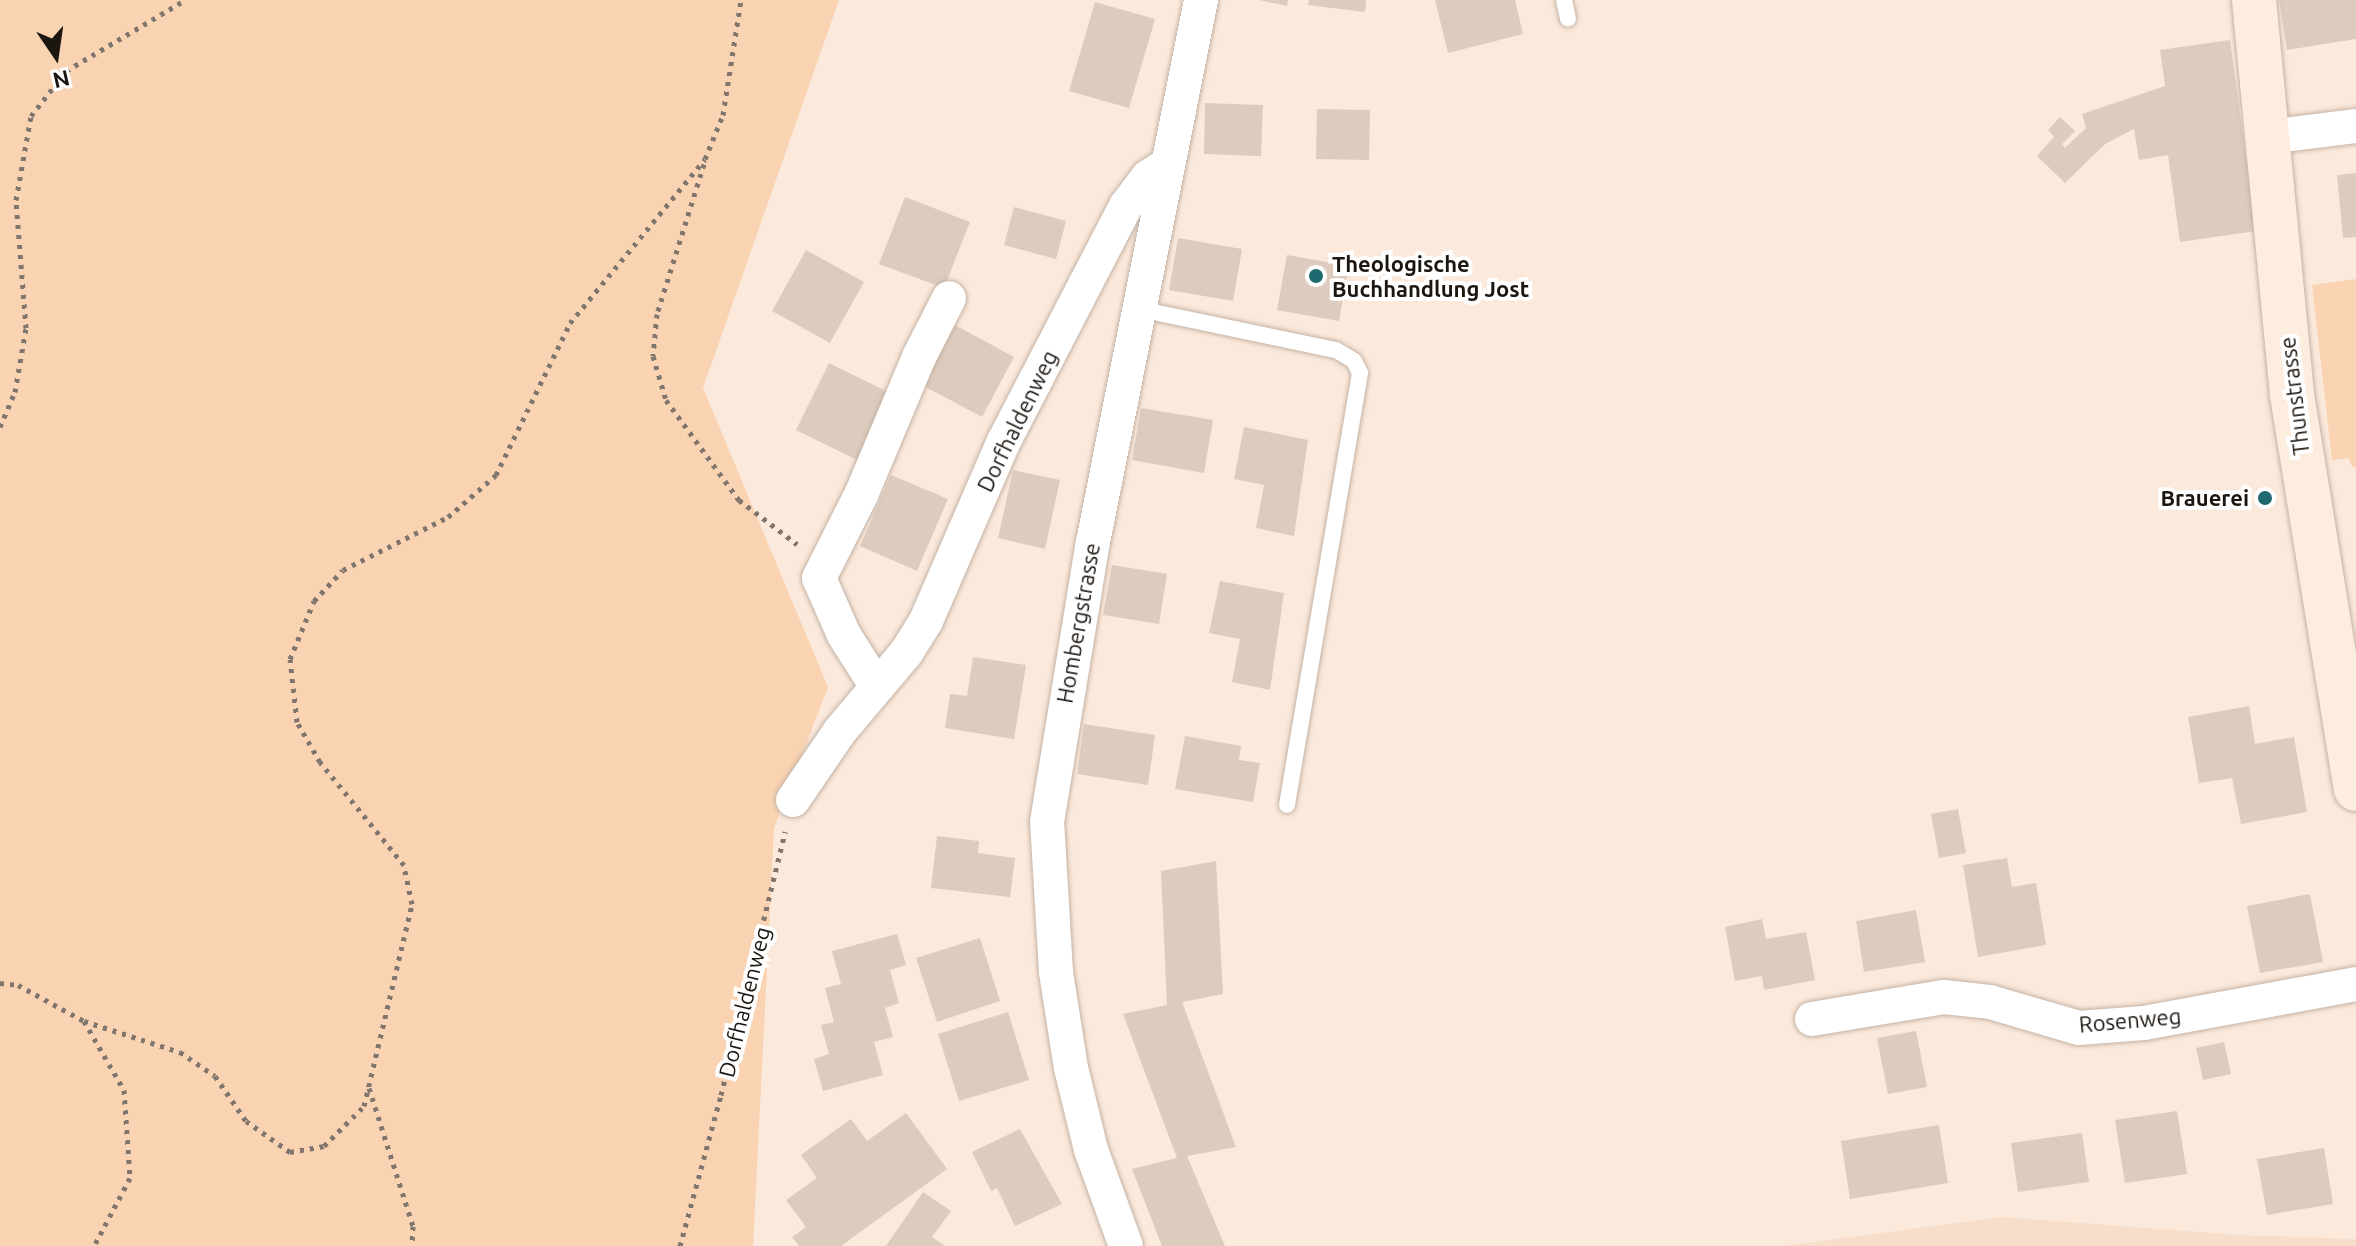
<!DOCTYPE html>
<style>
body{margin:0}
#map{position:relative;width:2356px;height:1246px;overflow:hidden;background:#fbe9db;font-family:Ubuntu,sans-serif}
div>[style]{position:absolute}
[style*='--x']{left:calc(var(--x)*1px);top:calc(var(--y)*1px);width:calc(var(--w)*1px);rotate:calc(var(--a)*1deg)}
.built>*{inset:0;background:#f6decb}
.green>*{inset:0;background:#fad3b2}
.building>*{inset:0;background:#ddccbe}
.path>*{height:5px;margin-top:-2.5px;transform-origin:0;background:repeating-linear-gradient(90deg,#81766d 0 4px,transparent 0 10px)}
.roads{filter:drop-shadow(0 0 2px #c4b3a5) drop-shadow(0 0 2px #c4b3a5)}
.lane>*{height:16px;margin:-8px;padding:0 8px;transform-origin:8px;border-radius:8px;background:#fff}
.street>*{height:34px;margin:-17px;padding:0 17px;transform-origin:17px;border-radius:17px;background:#fff}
.secondary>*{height:44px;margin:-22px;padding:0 22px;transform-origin:22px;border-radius:22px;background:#fdeddf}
.dots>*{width:22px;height:22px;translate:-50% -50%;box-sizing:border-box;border:4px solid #fff;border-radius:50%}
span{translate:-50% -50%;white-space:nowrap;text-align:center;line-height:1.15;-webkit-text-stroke:8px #fff;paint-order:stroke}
.poi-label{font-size:22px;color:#1c1611;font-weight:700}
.left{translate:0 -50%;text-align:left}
.right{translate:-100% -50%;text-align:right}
.street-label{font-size:22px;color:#1c1611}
.north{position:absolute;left:16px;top:16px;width:80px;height:80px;-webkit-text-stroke:6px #fff;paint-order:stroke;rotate:167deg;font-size:22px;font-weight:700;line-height:32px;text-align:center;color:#1c1611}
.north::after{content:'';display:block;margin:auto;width:28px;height:36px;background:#1c1611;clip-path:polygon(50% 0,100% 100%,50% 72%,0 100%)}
</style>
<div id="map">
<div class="built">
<i style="clip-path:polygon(2002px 1217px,2238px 1235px,2356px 1239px,2356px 1246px,1784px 1246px)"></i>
</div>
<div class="green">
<i style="clip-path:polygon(0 0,839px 0,703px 388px,828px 687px,774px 828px,753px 1246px,0 1246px)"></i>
<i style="clip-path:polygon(2356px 279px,2356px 467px,2352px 467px,2349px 458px,2332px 460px,2312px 285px)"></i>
</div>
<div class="building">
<i style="clip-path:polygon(1259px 0,1288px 0,1287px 6px)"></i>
<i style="clip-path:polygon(1309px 0,1366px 0,1365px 12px,1308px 5px)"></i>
<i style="clip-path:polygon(1435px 0,1515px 0,1523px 34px,1448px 53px)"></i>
<i style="clip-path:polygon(2279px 0,2356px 0,2356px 39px,2287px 50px)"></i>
<i style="clip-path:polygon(1095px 2px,1155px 19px,1129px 108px,1069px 91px)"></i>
<i style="clip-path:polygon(2230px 40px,2256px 231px,2180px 242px,2168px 155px,2139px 160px,2134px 129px,2105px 144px,2065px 183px,2037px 156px,2054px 137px,2048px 130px,2060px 117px,2075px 131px,2062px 144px,2065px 148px,2086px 128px,2082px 114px,2165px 86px,2160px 50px)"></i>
<i style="clip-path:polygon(1205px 103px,1263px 105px,1261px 156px,1204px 154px)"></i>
<i style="clip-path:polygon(1317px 109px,1370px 110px,1369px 160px,1316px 159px)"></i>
<i style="clip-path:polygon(2356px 173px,2356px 237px,2343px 238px,2337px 175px)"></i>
<i style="clip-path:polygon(905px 197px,970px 222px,944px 288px,879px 264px)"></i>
<i style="clip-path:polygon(1014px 207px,1066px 221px,1056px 259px,1004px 245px)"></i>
<i style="clip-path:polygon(1178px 238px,1242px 249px,1233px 301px,1169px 290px)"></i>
<i style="clip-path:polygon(806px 250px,864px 282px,830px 343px,772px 311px)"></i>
<i style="clip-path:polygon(1287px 255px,1349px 266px,1339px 321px,1277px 310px)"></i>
<i style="clip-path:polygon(955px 325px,1014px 357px,982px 417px,922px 385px)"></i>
<i style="clip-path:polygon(829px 363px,892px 394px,859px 461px,796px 430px)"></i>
<i style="clip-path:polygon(1141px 408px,1213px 420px,1204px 473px,1132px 460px)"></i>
<i style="clip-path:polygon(1244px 427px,1308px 440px,1294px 536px,1256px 528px,1264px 485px,1234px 479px)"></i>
<i style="clip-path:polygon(1013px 470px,1060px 480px,1045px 549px,998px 538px)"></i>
<i style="clip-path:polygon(891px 475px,948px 499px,917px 571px,860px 546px)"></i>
<i style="clip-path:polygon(1112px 565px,1167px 574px,1159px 624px,1103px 615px)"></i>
<i style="clip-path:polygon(1220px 581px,1284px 593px,1270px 690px,1232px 682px,1240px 639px,1209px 633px)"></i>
<i style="clip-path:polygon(973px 657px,1026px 665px,1014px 739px,945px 728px,950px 694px,967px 696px)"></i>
<i style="clip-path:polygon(2249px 706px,2255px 744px,2294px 737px,2307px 812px,2241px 824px,2232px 778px,2199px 783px,2188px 717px)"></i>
<i style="clip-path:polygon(1084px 724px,1155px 735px,1148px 785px,1077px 774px)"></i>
<i style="clip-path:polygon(1185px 736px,1241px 746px,1239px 760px,1260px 763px,1253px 802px,1175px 789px)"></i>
<i style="clip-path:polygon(1958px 809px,1966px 853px,1939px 858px,1931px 814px)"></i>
<i style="clip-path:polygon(937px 836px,979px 841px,978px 853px,1015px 858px,1010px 897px,931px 888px)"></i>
<i style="clip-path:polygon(2007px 858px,2012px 887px,2036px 883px,2046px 945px,1978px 957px,1963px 865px)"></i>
<i style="clip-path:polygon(1216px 861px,1223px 994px,1182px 1002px,1236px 1147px,1187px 1156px,1225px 1246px,1162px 1246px,1132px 1169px,1177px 1158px,1123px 1014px,1167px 1005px,1161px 871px)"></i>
<i style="clip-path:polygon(2310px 894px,2323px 962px,2260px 973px,2247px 906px)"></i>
<i style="clip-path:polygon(1916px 910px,1925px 962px,1864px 972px,1856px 921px)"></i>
<i style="clip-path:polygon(1762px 919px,1766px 939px,1806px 932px,1815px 980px,1764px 990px,1762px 976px,1735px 981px,1725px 927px)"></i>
<i style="clip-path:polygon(897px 934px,906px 965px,890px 970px,899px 1003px,885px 1008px,893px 1037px,874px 1042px,883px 1075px,823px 1091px,814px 1059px,829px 1054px,821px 1025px,834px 1022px,825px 988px,841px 984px,832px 951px)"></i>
<i style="clip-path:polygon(980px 938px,1000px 1001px,937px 1022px,916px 958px)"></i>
<i style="clip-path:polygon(1008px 1012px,1029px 1080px,959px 1101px,938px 1034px)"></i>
<i style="clip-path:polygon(1916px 1031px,1927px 1087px,1888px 1094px,1877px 1038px)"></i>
<i style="clip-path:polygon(2224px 1042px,2231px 1074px,2203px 1080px,2196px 1048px)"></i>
<i style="clip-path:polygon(2177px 1111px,2187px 1174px,2125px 1183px,2115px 1120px)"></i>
<i style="clip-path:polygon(906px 1113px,947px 1169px,841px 1246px,799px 1246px,792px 1237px,806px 1227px,786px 1200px,817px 1178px,801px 1155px,851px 1119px,867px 1141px)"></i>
<i style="clip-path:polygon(1939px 1125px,1948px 1183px,1850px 1199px,1841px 1141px)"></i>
<i style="clip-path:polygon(1020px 1129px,1062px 1204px,1015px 1226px,997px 1188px,991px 1191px,972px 1152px)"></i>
<i style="clip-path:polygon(2082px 1133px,2089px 1182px,2018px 1192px,2011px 1143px)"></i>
<i style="clip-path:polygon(2324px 1148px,2333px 1204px,2267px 1215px,2257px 1159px)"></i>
<i style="clip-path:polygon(923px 1192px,951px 1211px,932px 1237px,945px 1246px,886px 1246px)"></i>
</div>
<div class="path">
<i style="--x:704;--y:164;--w:157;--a:107.4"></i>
<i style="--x:657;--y:314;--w:42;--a:95.4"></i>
<i style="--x:653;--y:356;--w:46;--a:73.5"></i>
<i style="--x:666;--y:400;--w:124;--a:53.9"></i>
<i style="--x:739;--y:500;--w:73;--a:37.2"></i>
<i style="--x:0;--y:427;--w:38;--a:-67"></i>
<i style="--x:15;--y:392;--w:65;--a:-80.2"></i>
<i style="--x:26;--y:328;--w:128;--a:-94.5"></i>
<i style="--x:16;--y:200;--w:85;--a:-79.9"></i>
<i style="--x:31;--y:116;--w:57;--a:-52.1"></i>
<i style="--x:66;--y:71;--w:139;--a:-30.8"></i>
<i style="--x:0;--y:983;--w:18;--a:6"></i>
<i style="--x:18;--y:985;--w:75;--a:28.6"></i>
<i style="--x:84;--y:1021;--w:80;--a:59.9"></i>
<i style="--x:124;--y:1090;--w:88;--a:86.1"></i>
<i style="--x:130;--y:1178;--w:77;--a:117.9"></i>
<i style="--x:84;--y:1021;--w:101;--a:17.9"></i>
<i style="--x:180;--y:1052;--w:42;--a:34.4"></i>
<i style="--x:215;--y:1076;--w:55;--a:55.4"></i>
<i style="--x:246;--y:1121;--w:54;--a:35.2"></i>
<i style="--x:290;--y:1152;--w:35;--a:-10"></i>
<i style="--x:324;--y:1146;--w:57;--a:-45"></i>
<i style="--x:364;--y:1106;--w:208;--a:-76.6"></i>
<i style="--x:412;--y:904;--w:40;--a:-102"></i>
<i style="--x:404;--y:865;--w:133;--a:-129.2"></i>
<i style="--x:320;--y:762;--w:46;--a:-119.9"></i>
<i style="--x:297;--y:722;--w:63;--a:-96.3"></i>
<i style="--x:290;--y:659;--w:63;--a:-67.5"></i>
<i style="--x:314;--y:601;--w:42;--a:-46.9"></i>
<i style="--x:343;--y:570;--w:118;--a:-26.8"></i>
<i style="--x:448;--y:517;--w:64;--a:-41.2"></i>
<i style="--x:496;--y:475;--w:169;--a:-64"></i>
<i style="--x:570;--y:323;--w:212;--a:-50.5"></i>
<i style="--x:705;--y:159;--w:48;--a:-67.8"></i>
<i style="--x:723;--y:115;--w:116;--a:-81.1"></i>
<i style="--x:369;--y:1088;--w:145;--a:72.3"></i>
<i style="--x:413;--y:1226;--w:20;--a:93"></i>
<i style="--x:680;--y:1246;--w:156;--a:-74.8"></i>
<i style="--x:721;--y:1095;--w:271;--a:-76.3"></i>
</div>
<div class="roads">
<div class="lane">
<i style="--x:1564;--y:0;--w:19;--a:78"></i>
<i style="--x:1139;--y:309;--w:201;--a:11.8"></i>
<i style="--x:1336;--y:350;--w:21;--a:31"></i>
<i style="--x:1354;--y:361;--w:13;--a:63"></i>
<i style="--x:1360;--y:373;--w:438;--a:99.6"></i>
</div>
<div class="street">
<i style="--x:2267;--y:137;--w:90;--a:-7"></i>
<i style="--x:877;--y:687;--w:62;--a:-122.4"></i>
<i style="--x:844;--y:635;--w:62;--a:-113.7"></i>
<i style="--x:819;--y:578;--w:93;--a:-63.2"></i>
<i style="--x:861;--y:495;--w:150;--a:-67.2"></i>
<i style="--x:919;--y:357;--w:66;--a:-63"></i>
<i style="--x:793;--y:800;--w:83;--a:-55.7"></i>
<i style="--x:840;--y:731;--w:102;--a:-49.8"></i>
<i style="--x:906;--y:653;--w:38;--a:-58"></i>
<i style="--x:926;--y:621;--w:196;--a:-66.6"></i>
<i style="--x:1004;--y:441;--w:265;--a:-62.6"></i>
<i style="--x:1126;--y:206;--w:36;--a:-53"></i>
<i style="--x:1148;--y:177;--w:24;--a:-33"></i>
<i style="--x:1812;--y:1019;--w:134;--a:-9.5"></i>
<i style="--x:1944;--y:997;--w:46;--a:6.2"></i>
<i style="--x:1990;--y:1002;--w:93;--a:16.3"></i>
<i style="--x:2079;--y:1028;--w:65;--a:-4.4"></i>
<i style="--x:2144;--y:1023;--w:216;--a:-10.4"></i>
<i style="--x:1126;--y:1246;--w:102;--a:-110"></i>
<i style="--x:1091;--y:1150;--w:84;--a:-103.7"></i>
<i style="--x:1071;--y:1068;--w:97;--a:-98.9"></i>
<i style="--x:1056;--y:972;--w:150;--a:-93.4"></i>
<i style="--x:1047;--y:822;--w:284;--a:-80.7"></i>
<i style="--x:1093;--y:542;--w:553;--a:-78.73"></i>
</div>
<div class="secondary">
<i style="--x:2254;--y:0;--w:397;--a:84.5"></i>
<i style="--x:2292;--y:395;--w:399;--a:80.8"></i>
</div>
</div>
<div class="dots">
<i style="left:1316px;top:276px;background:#1e6a70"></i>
<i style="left:2265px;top:498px;background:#1e6a70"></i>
</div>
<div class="poi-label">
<span class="left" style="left:1332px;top:276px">Theologische<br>Buchhandlung Jost</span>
<span class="right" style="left:2249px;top:498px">Brauerei</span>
</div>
<div class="street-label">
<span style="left:2294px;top:396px;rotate:-97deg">Thunstrasse</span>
<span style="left:1017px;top:421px;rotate:-64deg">Dorfhaldenweg</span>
<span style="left:1078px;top:623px;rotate:-80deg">Hombergstrasse</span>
<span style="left:744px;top:1002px;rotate:-76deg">Dorfhaldenweg</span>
<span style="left:2130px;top:1020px;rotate:-5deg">Rosenweg</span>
</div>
<div class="north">N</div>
</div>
